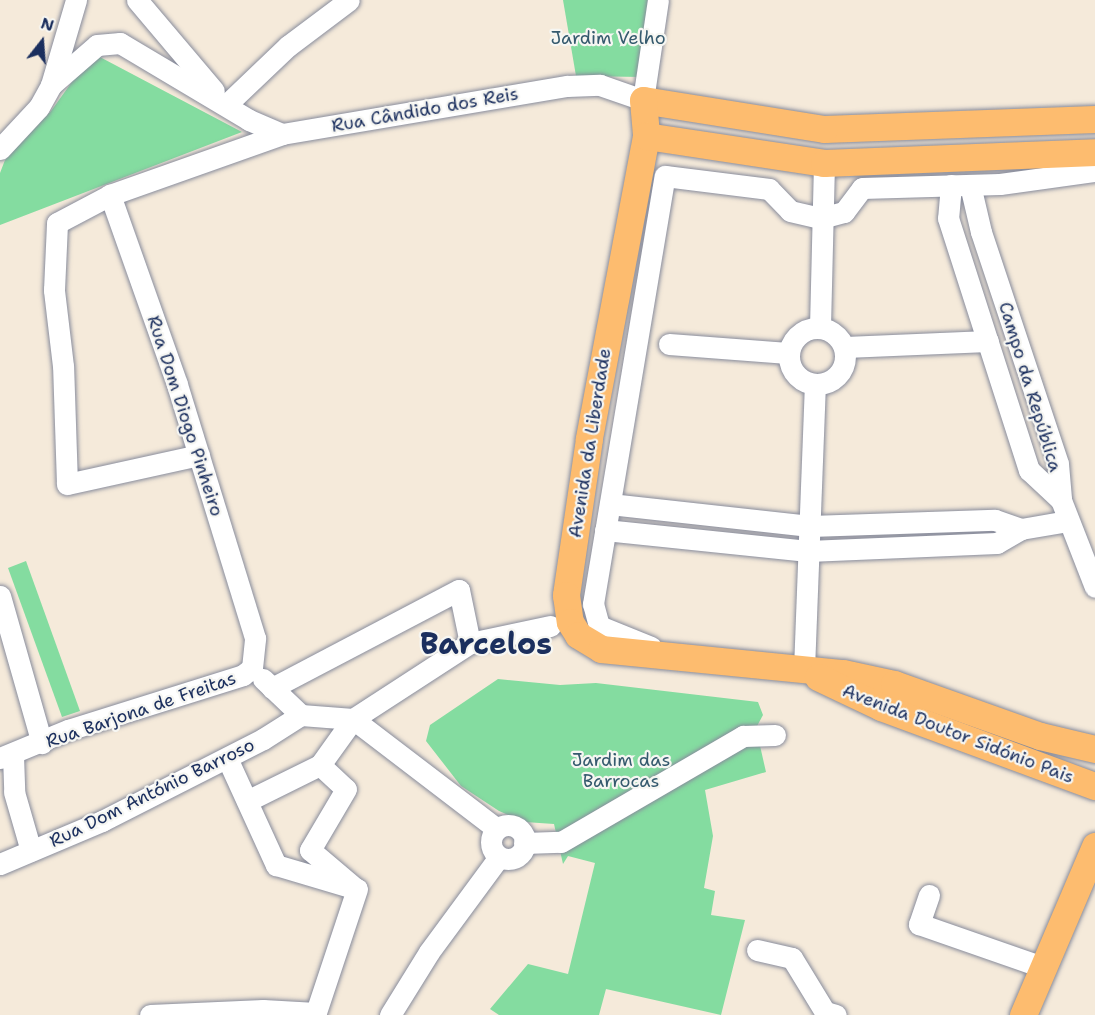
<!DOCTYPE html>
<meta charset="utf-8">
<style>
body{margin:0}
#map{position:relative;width:1095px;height:1015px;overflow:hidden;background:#f5eada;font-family:"Shantell Sans",sans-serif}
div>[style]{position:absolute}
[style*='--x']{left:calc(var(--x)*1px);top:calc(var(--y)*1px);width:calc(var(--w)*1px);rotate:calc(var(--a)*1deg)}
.green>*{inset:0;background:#84dca0}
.roads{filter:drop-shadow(0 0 2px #888c9c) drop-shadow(0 0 2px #888c9c)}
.minor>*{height:21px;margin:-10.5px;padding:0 10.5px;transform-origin:10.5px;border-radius:10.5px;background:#fff}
.minor>.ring{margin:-10.5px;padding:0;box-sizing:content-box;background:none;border:21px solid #fff;border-radius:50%}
.major>*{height:27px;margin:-13.5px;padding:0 13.5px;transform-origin:13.5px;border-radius:13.5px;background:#fdbc6f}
span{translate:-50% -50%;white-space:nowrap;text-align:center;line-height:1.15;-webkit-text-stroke:4.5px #f6f6f2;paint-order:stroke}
.park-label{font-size:18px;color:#355a6e}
.street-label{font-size:18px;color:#1b2f5e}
.town-label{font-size:30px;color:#1b2f5e;font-weight:700}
.north{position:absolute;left:12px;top:12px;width:60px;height:60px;-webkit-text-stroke:4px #f6f6f2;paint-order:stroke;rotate:17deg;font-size:16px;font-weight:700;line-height:24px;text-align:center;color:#1b2f5e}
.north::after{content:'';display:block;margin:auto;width:21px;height:27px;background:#1b2f5e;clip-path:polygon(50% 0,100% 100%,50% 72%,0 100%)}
</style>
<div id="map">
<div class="green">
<i style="clip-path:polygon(563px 0,651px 0,642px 77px,576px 76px)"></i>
<i style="clip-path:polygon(98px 56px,242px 132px,0 225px,0 173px,5px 160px,51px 111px,82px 68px)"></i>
<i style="clip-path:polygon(26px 561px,80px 711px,62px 717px,8px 568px)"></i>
<i style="clip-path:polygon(498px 679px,560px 685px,596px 683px,758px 702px,763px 715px,756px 728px,766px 772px,705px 790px,713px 836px,704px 888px,715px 891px,711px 915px,745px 920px,721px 1015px,606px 989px,599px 1015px,499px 1015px,490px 1009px,528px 964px,568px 974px,595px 863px,568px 856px,563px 864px,554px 824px,525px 822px,499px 811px,461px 786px,426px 741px,430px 725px)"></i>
</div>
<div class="roads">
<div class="minor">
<i style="--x:137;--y:0;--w:119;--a:49.8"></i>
<i style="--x:51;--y:85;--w:61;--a:-41"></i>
<i style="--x:97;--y:45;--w:23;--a:-5"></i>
<i style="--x:120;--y:43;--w:150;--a:30.8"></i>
<i style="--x:249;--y:120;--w:36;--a:23"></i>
<i style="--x:226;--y:105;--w:86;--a:-43.6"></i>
<i style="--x:288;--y:46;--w:76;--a:-37"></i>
<i style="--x:0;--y:149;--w:57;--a:-47.1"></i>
<i style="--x:39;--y:107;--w:25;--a:-61"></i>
<i style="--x:51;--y:85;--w:89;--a:-73.6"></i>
<i style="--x:951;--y:185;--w:33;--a:95"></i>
<i style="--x:948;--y:218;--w:265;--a:72.2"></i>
<i style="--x:1029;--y:470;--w:44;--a:43.2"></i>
<i style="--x:970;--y:185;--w:48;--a:76.8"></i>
<i style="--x:981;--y:232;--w:244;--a:71.6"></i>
<i style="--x:1058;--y:464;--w:36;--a:85"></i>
<i style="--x:1061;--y:500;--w:93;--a:68.7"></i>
<i style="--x:820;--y:327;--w:164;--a:-88.6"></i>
<i class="ring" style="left:789px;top:328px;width:35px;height:35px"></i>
<i style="--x:669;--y:344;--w:119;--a:4.3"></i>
<i style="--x:845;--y:347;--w:143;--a:-2.4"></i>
<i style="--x:199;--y:455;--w:135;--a:167.6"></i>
<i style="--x:67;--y:484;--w:118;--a:-91.9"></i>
<i style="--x:63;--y:366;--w:77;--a:-96.8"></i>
<i style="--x:54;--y:290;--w:67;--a:-87.4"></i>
<i style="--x:57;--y:223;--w:60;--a:-27.8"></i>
<i style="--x:110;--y:195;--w:182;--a:-19.5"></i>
<i style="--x:282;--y:134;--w:289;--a:-9.6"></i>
<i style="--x:567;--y:86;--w:33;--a:-2"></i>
<i style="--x:600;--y:85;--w:46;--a:19.2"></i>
<i style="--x:643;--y:100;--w:101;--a:-81.5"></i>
<i style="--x:610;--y:504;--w:201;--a:6.3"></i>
<i style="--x:810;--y:526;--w:185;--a:-1.9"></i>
<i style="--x:995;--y:520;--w:28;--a:19"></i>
<i style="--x:605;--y:530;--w:204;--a:5.9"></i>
<i style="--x:808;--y:551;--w:189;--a:-2.4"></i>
<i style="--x:997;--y:543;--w:28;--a:-30"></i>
<i style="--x:1021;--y:529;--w:48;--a:-9.7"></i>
<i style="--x:0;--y:596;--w:153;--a:74.1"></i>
<i style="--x:470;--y:643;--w:82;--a:-12"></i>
<i style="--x:651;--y:647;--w:56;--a:-158"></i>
<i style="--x:599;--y:626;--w:23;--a:-105"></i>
<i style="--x:593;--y:604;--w:434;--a:-80.5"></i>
<i style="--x:665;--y:176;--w:105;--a:7.1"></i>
<i style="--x:769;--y:189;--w:30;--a:46"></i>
<i style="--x:790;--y:211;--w:32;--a:13"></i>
<i style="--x:821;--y:218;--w:24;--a:-15"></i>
<i style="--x:844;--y:212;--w:30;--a:-53"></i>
<i style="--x:862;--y:188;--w:138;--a:-1.7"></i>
<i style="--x:1000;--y:184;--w:96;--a:-7.8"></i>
<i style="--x:804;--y:669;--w:285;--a:-87.8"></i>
<i style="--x:263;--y:679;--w:52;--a:43.5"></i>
<i style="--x:301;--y:715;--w:52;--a:4.4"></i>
<i style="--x:353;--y:719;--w:181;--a:37.4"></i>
<i style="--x:272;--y:688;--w:211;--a:-27.7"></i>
<i style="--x:459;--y:590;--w:54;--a:78.3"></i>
<i style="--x:470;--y:643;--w:140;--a:147"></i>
<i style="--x:353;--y:719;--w:57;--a:125.7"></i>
<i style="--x:320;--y:765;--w:35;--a:43"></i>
<i style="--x:346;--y:789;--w:71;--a:120.5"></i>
<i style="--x:310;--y:850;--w:60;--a:40.3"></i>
<i style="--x:13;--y:755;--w:37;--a:88"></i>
<i style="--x:14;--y:792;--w:61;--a:73.9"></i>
<i style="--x:0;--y:758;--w:74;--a:-22.4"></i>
<i style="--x:68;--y:730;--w:183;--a:-17.4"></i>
<i style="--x:243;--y:675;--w:11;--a:-38"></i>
<i style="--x:252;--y:668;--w:30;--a:-84"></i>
<i style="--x:255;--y:638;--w:266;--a:-107.1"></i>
<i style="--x:177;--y:384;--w:201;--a:-109.5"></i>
<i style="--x:227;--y:758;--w:118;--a:65.4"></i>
<i style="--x:276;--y:865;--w:84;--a:16.5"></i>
<i style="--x:357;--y:889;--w:133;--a:108.4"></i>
<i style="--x:247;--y:801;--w:81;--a:-26.3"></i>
<i class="ring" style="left:491px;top:825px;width:13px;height:13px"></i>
<i style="--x:524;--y:843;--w:37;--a:-2"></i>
<i style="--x:561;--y:842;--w:211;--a:-30.2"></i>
<i style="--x:743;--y:736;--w:32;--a:-2"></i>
<i style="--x:0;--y:864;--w:111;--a:-22.9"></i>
<i style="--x:102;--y:821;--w:181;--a:-27"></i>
<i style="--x:263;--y:739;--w:45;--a:-32.3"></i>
<i style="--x:929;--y:895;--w:31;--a:109"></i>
<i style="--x:919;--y:924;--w:133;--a:19.2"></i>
<i style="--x:757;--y:950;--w:36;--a:13"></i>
<i style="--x:792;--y:958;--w:63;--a:58.6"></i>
<i style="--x:825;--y:1012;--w:11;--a:15"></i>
<i style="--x:150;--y:1015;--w:113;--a:-2.5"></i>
<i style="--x:263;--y:1010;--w:53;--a:3.2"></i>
<i style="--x:390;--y:1015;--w:74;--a:-58.2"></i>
<i style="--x:429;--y:952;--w:118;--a:-53.6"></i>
</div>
<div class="major">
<i style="--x:1095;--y:119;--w:271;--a:177.9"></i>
<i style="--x:824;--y:129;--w:183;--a:-170.9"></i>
<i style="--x:643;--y:100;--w:36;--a:85"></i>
<i style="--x:646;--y:136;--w:308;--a:100.7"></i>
<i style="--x:589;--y:439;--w:158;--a:98.4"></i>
<i style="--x:566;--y:595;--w:27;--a:82"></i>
<i style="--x:570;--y:622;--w:15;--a:58"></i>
<i style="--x:578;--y:635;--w:27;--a:31"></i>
<i style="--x:601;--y:649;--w:243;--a:5.7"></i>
<i style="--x:843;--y:673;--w:52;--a:12.2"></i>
<i style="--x:894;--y:684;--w:155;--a:19.6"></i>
<i style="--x:1040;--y:736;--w:57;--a:13.3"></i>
<i style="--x:646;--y:136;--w:180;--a:8.6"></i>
<i style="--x:824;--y:163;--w:271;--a:-2.3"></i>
<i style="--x:818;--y:677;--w:70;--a:25.5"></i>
<i style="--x:881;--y:707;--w:228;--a:20.3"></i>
<i style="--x:1023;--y:1015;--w:184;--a:-66.9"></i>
</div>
</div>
<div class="park-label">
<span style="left:608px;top:38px">Jardim Velho</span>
<span style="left:621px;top:771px">Jardim das<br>Barrocas</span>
</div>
<div class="street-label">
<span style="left:425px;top:110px;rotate:-10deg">Rua Cândido dos Reis</span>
<span style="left:1030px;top:387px;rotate:73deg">Campo da República</span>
<span style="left:185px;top:416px;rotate:72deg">Rua Dom Diogo Pinheiro</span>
<span style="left:590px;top:443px;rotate:-81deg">Avenida da Liberdade</span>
<span style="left:141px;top:710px;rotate:-19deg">Rua Barjona de Freitas</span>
<span style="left:958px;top:734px;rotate:21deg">Avenida Doutor Sidónio Pais</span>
<span style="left:152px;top:793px;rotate:-26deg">Rua Dom António Barroso</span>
</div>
<div class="town-label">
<span style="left:486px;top:644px">Barcelos</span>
</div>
<div class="north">N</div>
</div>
